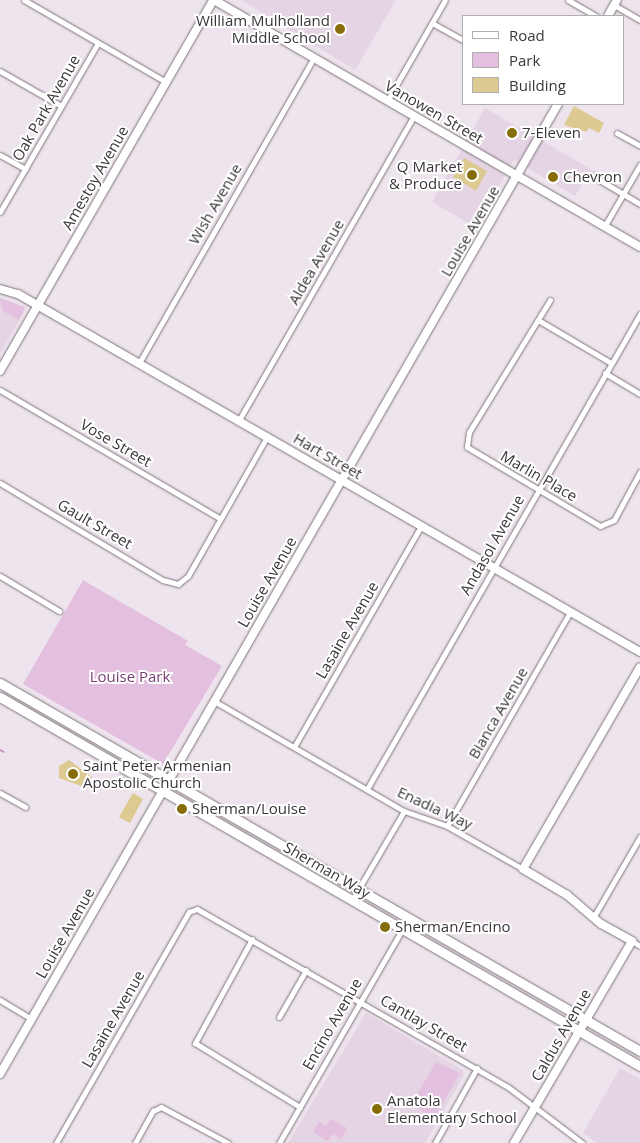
<!DOCTYPE html>
<style>
body{margin:0}
#map{position:relative;width:640px;height:1143px;overflow:hidden;background:#eee4ed;font-family:"Open Sans",sans-serif}
div>[style]{position:absolute}
[style*='--x']{left:calc(var(--x)*1px);top:calc(var(--y)*1px);width:calc(var(--w)*1px);rotate:calc(var(--a)*1deg)}
.built>*{inset:0;background:#e5d4e3}
.green>*{inset:0;background:#e3c0e0}
.stream>*{height:2px;margin:-1px;padding:0 1px;transform-origin:1px;border-radius:1px;background:#c496c0}
.building>*{inset:0;background:#dcca90}
.roads{filter:drop-shadow(0 0 1px #7d747c) drop-shadow(0 0 1px #7d747c)}
.street>*{height:5px;margin:-2.5px;padding:0 2.5px;transform-origin:2.5px;border-radius:2.5px;background:#fff}
.secondary>*{height:8px;margin:-4px;padding:0 4px;transform-origin:4px;border-radius:4px;background:#fff}
.primary>*{height:9px;margin:-4.5px;padding:0 4.5px;transform-origin:4.5px;border-radius:4.5px;background:#fff}
.dots>*{width:14px;height:14px;translate:-50% -50%;box-sizing:border-box;border:2px solid #fff;border-radius:50%}
span{translate:-50% -50%;white-space:nowrap;text-align:center;line-height:1.15;-webkit-text-stroke:4px #fff;paint-order:stroke}
.poi-label{font-size:15px;color:#3a363a}
.right{translate:-100% -50%;text-align:right}
.left{translate:0 -50%;text-align:left}
.street-label{font-size:15px;color:#3a363a}
.park-label{font-size:15px;color:#783f74}
.legend{position:absolute;left:462px;top:15px;width:162px;height:90px;box-sizing:border-box;background:#fff;border:1px solid #b0afb0;margin:0;padding:6px 9px;list-style:none;font-size:15px;color:#3a363a}
.legend li{display:flex;align-items:center;gap:10px;height:25px}
.legend b{width:25px;border:1px solid #b0afb0}
</style>
<div id="map">
<div class="built">
<i style="clip-path:polygon(241px 0,396px 0,355px 70px)"></i>
<i style="clip-path:polygon(485px 108px,591px 169px,575px 196px,514px 160px,475px 227px,432px 202px)"></i>
<i style="clip-path:polygon(0 298px,26px 309px,0 354px)"></i>
<i style="clip-path:polygon(366px 1013px,463px 1070px,464px 1075px,425px 1143px,288px 1143px)"></i>
<i style="clip-path:polygon(620px 1068px,640px 1079px,640px 1143px,597px 1143px,583px 1133px)"></i>
</div>
<div class="green">
<i style="clip-path:polygon(0 298px,25px 307px,19px 320px,3px 311px)"></i>
<i style="clip-path:polygon(83px 580px,188px 641px,185px 645px,222px 666px,163px 764px,23px 684px)"></i>
<i style="clip-path:polygon(436px 1062px,460px 1073px,434px 1118px,411px 1105px)"></i>
<i style="clip-path:polygon(331px 1119px,347px 1128px,341px 1139px,333px 1134px,328px 1141px,313px 1132px,319px 1122px,326px 1126px)"></i>
</div>
<div class="stream">
<i style="--x:0;--y:750;--w:4;--a:27"></i>
</div>
<div class="building">
<i style="clip-path:polygon(574px 106px,604px 123px,599px 133px,589px 128px,586px 132px,564px 125px)"></i>
<i style="clip-path:polygon(464px 158px,487px 171px,476px 191px,453px 177px)"></i>
<i style="clip-path:polygon(69px 760px,92px 777px,87px 788px,59px 778px,59px 766px)"></i>
<i style="clip-path:polygon(133px 793px,143px 799px,130px 823px,119px 817px)"></i>
</div>
<div class="roads">
<div class="street">
<i style="--x:24;--y:0;--w:164;--a:30"></i>
<i style="--x:568;--y:0;--w:32;--a:30"></i>
<i style="--x:614;--y:5;--w:30;--a:30"></i>
<i style="--x:432;--y:23;--w:37;--a:29"></i>
<i style="--x:0;--y:71;--w:70;--a:29.8"></i>
<i style="--x:387;--y:101;--w:116;--a:-60.1"></i>
<i style="--x:617;--y:133;--w:26;--a:29"></i>
<i style="--x:0;--y:155;--w:29;--a:29"></i>
<i style="--x:591;--y:175;--w:57;--a:30.6"></i>
<i style="--x:0;--y:212;--w:195;--a:-59.9"></i>
<i style="--x:604;--y:227;--w:72;--a:-59.9"></i>
<i style="--x:550;--y:300;--w:155;--a:121.5"></i>
<i style="--x:469;--y:432;--w:15;--a:98"></i>
<i style="--x:467;--y:447;--w:155;--a:30.7"></i>
<i style="--x:600;--y:526;--w:15;--a:-23"></i>
<i style="--x:614;--y:520;--w:55;--a:-61.6"></i>
<i style="--x:538;--y:320;--w:85;--a:30.5"></i>
<i style="--x:139;--y:363;--w:352;--a:-60.2"></i>
<i style="--x:605;--y:373;--w:41;--a:31"></i>
<i style="--x:0;--y:390;--w:254;--a:30.3"></i>
<i style="--x:239;--y:420;--w:351;--a:-60.1"></i>
<i style="--x:0;--y:483;--w:190;--a:30.8"></i>
<i style="--x:163;--y:580;--w:16;--a:15"></i>
<i style="--x:178;--y:584;--w:13;--a:-39"></i>
<i style="--x:188;--y:576;--w:160;--a:-60.4"></i>
<i style="--x:0;--y:576;--w:69;--a:30.7"></i>
<i style="--x:214;--y:701;--w:220;--a:30.1"></i>
<i style="--x:404;--y:811;--w:46;--a:19.2"></i>
<i style="--x:447;--y:826;--w:87;--a:29.5"></i>
<i style="--x:294;--y:747;--w:255;--a:-60.1"></i>
<i style="--x:367;--y:789;--w:548;--a:-60.11"></i>
<i style="--x:0;--y:793;--w:29;--a:29"></i>
<i style="--x:447;--y:826;--w:247;--a:-60.1"></i>
<i style="--x:352;--y:900;--w:103;--a:-59.7"></i>
<i style="--x:593;--y:918;--w:94;--a:-59.9"></i>
<i style="--x:252;--y:939;--w:119;--a:118.7"></i>
<i style="--x:195;--y:1043;--w:123;--a:31.4"></i>
<i style="--x:632;--y:941;--w:9;--a:32"></i>
<i style="--x:0;--y:1000;--w:37;--a:31"></i>
<i style="--x:279;--y:1017;--w:54;--a:-60.1"></i>
<i style="--x:56;--y:1143;--w:267;--a:-60.1"></i>
<i style="--x:189;--y:912;--w:9;--a:-21"></i>
<i style="--x:197;--y:909;--w:358;--a:29.8"></i>
<i style="--x:508;--y:1087;--w:93;--a:37.1"></i>
<i style="--x:135;--y:1143;--w:37;--a:-61"></i>
<i style="--x:153;--y:1111;--w:9;--a:-27"></i>
<i style="--x:161;--y:1107;--w:76;--a:28.2"></i>
<i style="--x:279;--y:1143;--w:260;--a:-60"></i>
<i style="--x:435;--y:1143;--w:86;--a:-60.8"></i>
</div>
<div class="secondary">
<i style="--x:214;--y:0;--w:492;--a:30.1"></i>
<i style="--x:608;--y:16;--w:18;--a:-61"></i>
<i style="--x:0;--y:289;--w:19;--a:16"></i>
<i style="--x:18;--y:294;--w:718;--a:29.92"></i>
<i style="--x:0;--y:371;--w:428;--a:-60.1"></i>
<i style="--x:0;--y:1074;--w:1119;--a:-60.09"></i>
<i style="--x:514;--y:1143;--w:234;--a:-59.7"></i>
<i style="--x:632;--y:941;--w:35;--a:-151"></i>
<i style="--x:601;--y:924;--w:45;--a:-139.5"></i>
<i style="--x:567;--y:895;--w:51;--a:-149.4"></i>
<i style="--x:523;--y:869;--w:233;--a:-59.9"></i>
</div>
<div class="primary">
<i style="--x:0;--y:683;--w:738;--a:29.9"></i>
<i style="--x:0;--y:697;--w:739;--a:29.97"></i>
</div>
</div>
<div class="dots">
<i style="left:340px;top:29px;background:#866d0a"></i>
<i style="left:512px;top:133px;background:#866d0a"></i>
<i style="left:472px;top:175px;background:#866d0a"></i>
<i style="left:553px;top:177px;background:#866d0a"></i>
<i style="left:73px;top:774px;background:#866d0a"></i>
<i style="left:182px;top:809px;background:#866d0a"></i>
<i style="left:385px;top:927px;background:#866d0a"></i>
<i style="left:377px;top:1109px;background:#866d0a"></i>
</div>
<div class="poi-label">
<span class="right" style="left:330px;top:29px">William Mulholland<br>Middle School</span>
<span class="left" style="left:522px;top:133px">7-Eleven</span>
<span class="right" style="left:462px;top:175px">Q Market<br>&amp; Produce</span>
<span class="left" style="left:563px;top:177px">Chevron</span>
<span class="left" style="left:83px;top:774px">Saint Peter Armenian<br>Apostolic Church</span>
<span class="left" style="left:192px;top:809px">Sherman/Louise</span>
<span class="left" style="left:395px;top:927px">Sherman/Encino</span>
<span class="left" style="left:387px;top:1109px">Anatola<br>Elementary School</span>
</div>
<div class="street-label">
<span style="left:46px;top:108px;rotate:-60deg">Oak Park Avenue</span>
<span style="left:434px;top:112px;rotate:30deg">Vanowen Street</span>
<span style="left:95px;top:178px;rotate:-60deg">Amestoy Avenue</span>
<span style="left:215px;top:204px;rotate:-60deg">Wish Avenue</span>
<span style="left:470px;top:231px;rotate:-60deg">Louise Avenue</span>
<span style="left:316px;top:262px;rotate:-60deg">Aldea Avenue</span>
<span style="left:116px;top:443px;rotate:30deg">Vose Street</span>
<span style="left:328px;top:456px;rotate:30deg">Hart Street</span>
<span style="left:539px;top:476px;rotate:30deg">Marlin Place</span>
<span style="left:95px;top:524px;rotate:30deg">Gault Street</span>
<span style="left:492px;top:545px;rotate:-60deg">Andasol Avenue</span>
<span style="left:267px;top:582px;rotate:-60deg">Louise Avenue</span>
<span style="left:347px;top:630px;rotate:-60deg">Lasaine Avenue</span>
<span style="left:498px;top:713px;rotate:-60deg">Bianca Avenue</span>
<span style="left:435px;top:808px;rotate:25deg">Enadia Way</span>
<span style="left:327px;top:870px;rotate:30deg">Sherman Way</span>
<span style="left:65px;top:933px;rotate:-60deg">Louise Avenue</span>
<span style="left:113px;top:1019px;rotate:-60deg">Lasaine Avenue</span>
<span style="left:424px;top:1023px;rotate:30deg">Cantlay Street</span>
<span style="left:332px;top:1024px;rotate:-60deg">Encino Avenue</span>
<span style="left:561px;top:1035px;rotate:-60deg">Caldus Avenue</span>
</div>
<div class="park-label">
<span style="left:130px;top:677px">Louise Park</span>
</div>
<ul class="legend">
<li><b style="height:6px;background:#fff"></b>Road</li>
<li><b style="height:14px;background:#e3c0e0"></b>Park</li>
<li><b style="height:14px;background:#dcca90"></b>Building</li>
</ul>
</div>
